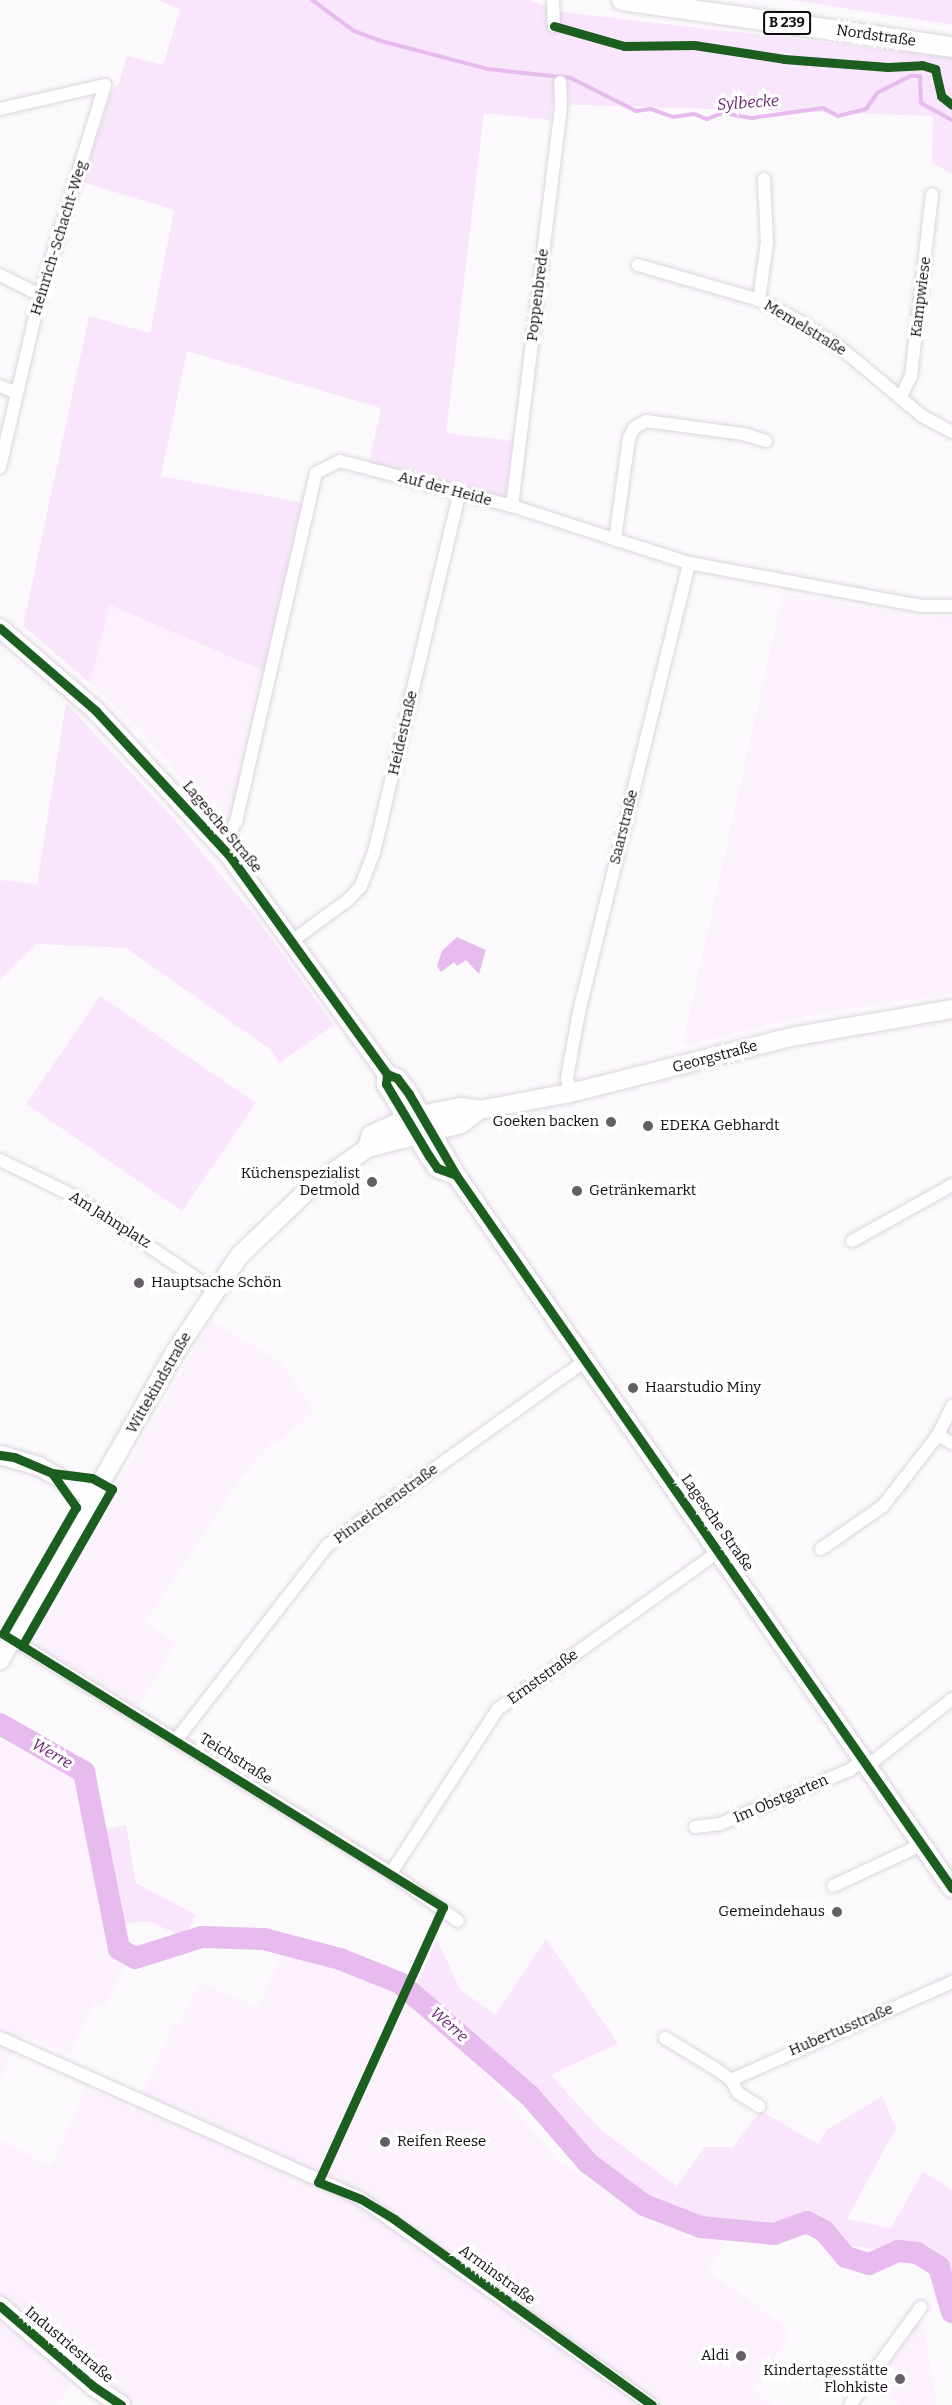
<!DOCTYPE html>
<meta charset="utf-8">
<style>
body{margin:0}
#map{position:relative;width:952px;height:2405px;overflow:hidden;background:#fcf9fd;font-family:Bitter,serif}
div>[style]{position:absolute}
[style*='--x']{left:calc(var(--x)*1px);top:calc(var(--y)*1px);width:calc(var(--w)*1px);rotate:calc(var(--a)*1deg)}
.built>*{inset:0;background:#fcf2fe}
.green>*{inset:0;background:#f9e6fc}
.water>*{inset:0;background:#e7bbee}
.stream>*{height:4px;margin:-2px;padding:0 2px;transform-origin:2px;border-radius:2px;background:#e7bbee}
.river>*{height:22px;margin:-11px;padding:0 11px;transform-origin:11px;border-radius:11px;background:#e7bbee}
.roads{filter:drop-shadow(0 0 2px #dad6db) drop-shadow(0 0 2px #dad6db)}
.street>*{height:12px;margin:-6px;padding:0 6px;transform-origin:6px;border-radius:6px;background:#fffeff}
.secondary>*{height:18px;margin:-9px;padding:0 9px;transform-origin:9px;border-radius:9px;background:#fffeff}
.primary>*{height:20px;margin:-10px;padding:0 10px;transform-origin:10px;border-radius:10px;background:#fffeff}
.cycleway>*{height:9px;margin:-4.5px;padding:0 4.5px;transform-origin:4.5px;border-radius:4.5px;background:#1b5e20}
.dots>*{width:16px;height:16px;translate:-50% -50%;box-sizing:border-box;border:3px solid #fff;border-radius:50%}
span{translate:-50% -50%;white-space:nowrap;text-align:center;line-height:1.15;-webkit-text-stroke:6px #fff;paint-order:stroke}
.shield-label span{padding:2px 4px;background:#fff;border:2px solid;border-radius:4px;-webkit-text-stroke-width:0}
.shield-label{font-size:14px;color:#110c11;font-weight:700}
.street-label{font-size:15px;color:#110c11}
.poi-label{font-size:15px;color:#110c11}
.right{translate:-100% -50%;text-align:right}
.left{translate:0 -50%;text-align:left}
.water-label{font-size:16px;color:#671e71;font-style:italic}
</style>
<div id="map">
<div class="built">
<i style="clip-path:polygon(783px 593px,925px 618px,952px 615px,952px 994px,816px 1014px,682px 1046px)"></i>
<i style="clip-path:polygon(110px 605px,265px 672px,229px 830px,138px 729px,90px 683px)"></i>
<i style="clip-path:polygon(211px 1320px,281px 1363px,315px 1410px,277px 1444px,274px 1441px,238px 1481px,146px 1622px,176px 1645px,139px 1706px,35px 1643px,32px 1634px)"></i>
<i style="clip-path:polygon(0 1739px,76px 1778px,80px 1784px,91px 1858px,98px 1868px,108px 1919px,112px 1944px,106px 1953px,126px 1962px,106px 2007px,94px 2004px,69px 2054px,21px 2034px,0 2080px)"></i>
<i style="clip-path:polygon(283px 1952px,339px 1965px,434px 2012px,557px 2160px,655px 2222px,728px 2239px,708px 2271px,783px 2324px,788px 2341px,752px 2390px,772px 2405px,134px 2405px,83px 2364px,58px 2405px,0 2405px,0 2139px,51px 2167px,86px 2088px,134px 2110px,174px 2023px,178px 2025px,200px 1982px,258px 2007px)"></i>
<i style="clip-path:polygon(915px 2320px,923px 2326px,935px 2389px,935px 2405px,899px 2405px,882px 2392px,897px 2372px,884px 2362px)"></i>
</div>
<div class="green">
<i style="clip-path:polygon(157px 0,530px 0,563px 12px,952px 57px,952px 175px,932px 162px,933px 116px,552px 104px,551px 120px,484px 113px,446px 433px,515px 441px,506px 498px,369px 463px,381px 408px,187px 351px,161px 476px,304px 503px,265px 672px,110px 605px,90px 683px,23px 626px,89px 316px,150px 333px,174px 210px,82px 182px,111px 92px,119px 83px,127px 56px,163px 65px,180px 9px)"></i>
<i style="clip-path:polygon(792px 0,952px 0,952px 25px,908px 18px)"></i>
<i style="clip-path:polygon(66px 703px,175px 820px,255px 916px,334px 1025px,279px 1063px,271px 1050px,126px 948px,37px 944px,0 979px,0 880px,37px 884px)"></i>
<i style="clip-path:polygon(100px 996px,256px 1103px,182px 1211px,26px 1104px)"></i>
<i style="clip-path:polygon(126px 1825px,136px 1883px,196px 1915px,184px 1937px,148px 1921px,124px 1924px,103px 1830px)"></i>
<i style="clip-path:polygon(546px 1939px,618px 2043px,551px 2075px,601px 2130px,677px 2186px,705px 2147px,733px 2147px,761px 2111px,818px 2144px,827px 2130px,882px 2096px,896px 2128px,847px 2219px,891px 2228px,923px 2171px,952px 2190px,952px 2284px,943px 2264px,916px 2243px,879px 2250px,846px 2245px,824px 2226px,804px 2218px,773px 2229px,699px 2221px,649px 2198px,591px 2151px,536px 2089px,415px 1987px,437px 1940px,460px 1989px,495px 2015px)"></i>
</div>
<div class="water">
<i style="clip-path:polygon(457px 937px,486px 950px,479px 974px,466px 960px,457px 966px,454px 962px,441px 972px,437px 966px,442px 951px)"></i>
</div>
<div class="stream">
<i style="--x:312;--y:0;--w:52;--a:36.4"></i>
<i style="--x:354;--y:31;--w:33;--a:20"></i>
<i style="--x:385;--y:42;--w:106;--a:14.7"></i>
<i style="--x:488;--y:69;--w:83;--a:6.2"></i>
<i style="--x:571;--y:78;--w:73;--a:26.9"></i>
<i style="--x:636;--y:111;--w:15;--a:-8"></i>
<i style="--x:651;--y:109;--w:23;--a:20"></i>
<i style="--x:673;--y:117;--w:21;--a:-8"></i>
<i style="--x:694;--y:114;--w:14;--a:21"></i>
<i style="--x:707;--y:119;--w:17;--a:-21"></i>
<i style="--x:723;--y:113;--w:29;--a:10"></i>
<i style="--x:752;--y:118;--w:72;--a:-8"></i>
<i style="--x:823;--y:108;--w:17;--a:28"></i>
<i style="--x:838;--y:116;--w:29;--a:-14"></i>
<i style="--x:866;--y:109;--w:19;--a:-55"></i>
<i style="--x:877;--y:93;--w:38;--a:-27"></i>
<i style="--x:911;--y:76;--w:9;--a:0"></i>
<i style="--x:920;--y:76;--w:27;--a:88"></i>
<i style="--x:921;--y:103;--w:35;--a:29"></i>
</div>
<div class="river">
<i style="--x:0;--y:1724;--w:97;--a:29.7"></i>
<i style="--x:84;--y:1772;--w:180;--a:78.8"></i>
<i style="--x:119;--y:1949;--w:18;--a:29"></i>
<i style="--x:135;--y:1958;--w:70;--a:-17.4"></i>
<i style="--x:202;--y:1937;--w:62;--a:1.8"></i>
<i style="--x:264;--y:1939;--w:79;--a:14.7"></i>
<i style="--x:340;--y:1959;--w:65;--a:21.8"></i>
<i style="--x:400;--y:1983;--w:172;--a:41"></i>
<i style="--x:530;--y:2096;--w:89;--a:49.1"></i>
<i style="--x:588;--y:2163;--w:70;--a:36.9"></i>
<i style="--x:644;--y:2205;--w:61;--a:21.1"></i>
<i style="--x:701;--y:2227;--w:73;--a:5.5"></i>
<i style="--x:774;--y:2234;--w:35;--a:-20"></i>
<i style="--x:807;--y:2222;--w:19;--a:28"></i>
<i style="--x:824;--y:2231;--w:34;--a:50"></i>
<i style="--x:846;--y:2257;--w:24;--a:17"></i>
<i style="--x:869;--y:2264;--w:32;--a:-24"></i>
<i style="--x:898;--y:2251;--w:19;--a:6"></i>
<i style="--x:917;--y:2253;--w:26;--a:32"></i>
<i style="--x:939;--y:2267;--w:47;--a:73.9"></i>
</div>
<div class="roads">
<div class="street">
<i style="--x:553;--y:0;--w:26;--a:88"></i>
<i style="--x:0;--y:109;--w:108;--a:-12.9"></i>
<i style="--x:105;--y:85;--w:220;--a:107.2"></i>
<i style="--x:40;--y:295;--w:177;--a:103.1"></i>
<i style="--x:638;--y:265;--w:126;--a:16.1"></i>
<i style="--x:759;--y:300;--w:45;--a:27.7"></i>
<i style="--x:799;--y:321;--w:51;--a:33.1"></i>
<i style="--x:842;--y:349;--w:104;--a:39.9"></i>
<i style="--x:922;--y:416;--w:34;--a:28"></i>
<i style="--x:0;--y:275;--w:45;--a:26.6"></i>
<i style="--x:759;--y:300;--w:59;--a:-82.1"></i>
<i style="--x:767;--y:242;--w:63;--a:-92.7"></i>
<i style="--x:0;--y:386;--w:18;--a:22"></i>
<i style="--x:901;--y:397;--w:23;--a:-65"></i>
<i style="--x:911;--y:376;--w:183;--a:-83.4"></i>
<i style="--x:512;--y:506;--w:403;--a:-83"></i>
<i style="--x:561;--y:106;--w:24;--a:-92"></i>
<i style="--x:615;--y:540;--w:103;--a:-82.2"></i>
<i style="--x:629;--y:438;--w:11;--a:-63"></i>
<i style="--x:634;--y:428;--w:14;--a:-30"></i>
<i style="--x:646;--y:421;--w:99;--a:7.6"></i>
<i style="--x:744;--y:434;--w:23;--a:18"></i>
<i style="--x:222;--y:846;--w:28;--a:-60"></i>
<i style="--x:236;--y:822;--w:358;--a:-77.1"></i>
<i style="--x:316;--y:473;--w:27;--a:-27"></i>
<i style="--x:340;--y:461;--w:178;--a:14.7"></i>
<i style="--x:512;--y:506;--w:186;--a:17.9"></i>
<i style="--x:689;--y:563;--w:237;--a:10.5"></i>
<i style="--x:922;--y:606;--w:30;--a:0"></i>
<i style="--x:292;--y:941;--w:69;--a:-36.2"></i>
<i style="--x:348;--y:900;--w:19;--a:-47"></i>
<i style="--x:361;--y:886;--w:36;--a:-69"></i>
<i style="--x:374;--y:852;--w:370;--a:-76.6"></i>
<i style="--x:570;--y:1093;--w:15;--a:-101"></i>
<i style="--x:567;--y:1078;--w:67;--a:-79.7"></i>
<i style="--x:579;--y:1012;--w:462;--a:-76.2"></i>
<i style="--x:0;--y:1160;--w:85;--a:26"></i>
<i style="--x:76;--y:1197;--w:166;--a:34"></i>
<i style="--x:852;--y:1241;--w:115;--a:-29.2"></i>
<i style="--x:938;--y:1435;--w:16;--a:30"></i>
<i style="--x:821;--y:1549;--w:75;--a:-34.7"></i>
<i style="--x:883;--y:1506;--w:90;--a:-52.2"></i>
<i style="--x:938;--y:1435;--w:32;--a:-64"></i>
<i style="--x:12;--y:1639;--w:445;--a:31.7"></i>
<i style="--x:391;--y:1873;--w:82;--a:35.6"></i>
<i style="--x:176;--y:1740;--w:247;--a:-52.1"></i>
<i style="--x:328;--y:1545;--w:317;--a:-35.6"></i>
<i style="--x:866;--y:1767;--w:110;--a:-38.3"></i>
<i style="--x:695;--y:1827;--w:25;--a:-7"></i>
<i style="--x:720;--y:1824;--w:141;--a:-22.6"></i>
<i style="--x:850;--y:1770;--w:16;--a:-40"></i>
<i style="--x:391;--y:1873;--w:196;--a:-56.9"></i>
<i style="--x:498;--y:1709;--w:270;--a:-35.5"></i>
<i style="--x:833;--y:1886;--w:97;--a:-25"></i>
<i style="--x:0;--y:2038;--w:395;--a:24"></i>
<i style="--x:361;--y:2199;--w:357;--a:35.3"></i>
<i style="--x:665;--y:2038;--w:60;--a:31.3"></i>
<i style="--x:716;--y:2069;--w:19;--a:36"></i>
<i style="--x:731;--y:2080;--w:15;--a:62"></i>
<i style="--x:738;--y:2093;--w:25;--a:32"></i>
<i style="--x:731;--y:2080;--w:242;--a:-23.9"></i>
<i style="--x:850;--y:2405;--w:121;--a:-54.1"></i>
</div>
<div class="secondary">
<i style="--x:0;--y:628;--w:127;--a:40.8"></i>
<i style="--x:96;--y:711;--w:196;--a:47.3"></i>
<i style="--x:229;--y:855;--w:270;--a:54.2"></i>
<i style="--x:387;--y:1074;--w:11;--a:22"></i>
<i style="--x:397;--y:1078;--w:20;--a:53"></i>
<i style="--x:409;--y:1094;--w:94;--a:59.9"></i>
<i style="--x:456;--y:1175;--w:869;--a:55.18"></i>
<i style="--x:387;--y:1074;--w:10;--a:96"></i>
<i style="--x:386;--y:1084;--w:84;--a:59.2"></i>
<i style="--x:429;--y:1156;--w:14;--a:56"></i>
<i style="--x:437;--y:1168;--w:20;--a:20"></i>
<i style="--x:367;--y:1148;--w:14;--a:-73"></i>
<i style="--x:371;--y:1135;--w:40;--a:-25"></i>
<i style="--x:407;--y:1118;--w:55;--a:-11.5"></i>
<i style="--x:461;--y:1107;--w:18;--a:9"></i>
<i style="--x:479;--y:1110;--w:93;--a:-10.6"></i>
<i style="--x:570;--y:1093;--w:233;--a:-14.2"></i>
<i style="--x:796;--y:1036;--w:158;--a:-9.8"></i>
<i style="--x:0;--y:1455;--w:40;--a:16"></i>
<i style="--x:38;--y:1466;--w:64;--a:29"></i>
<i style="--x:0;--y:1660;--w:354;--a:-60.4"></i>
<i style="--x:175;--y:1352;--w:117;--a:-56.2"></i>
<i style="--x:240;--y:1255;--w:94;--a:-43.7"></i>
<i style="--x:308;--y:1190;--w:72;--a:-35.4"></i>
<i style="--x:367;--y:1148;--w:97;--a:-14.3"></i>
<i style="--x:461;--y:1124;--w:23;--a:-38"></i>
<i style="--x:0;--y:2306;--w:123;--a:40.7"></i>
<i style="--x:93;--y:2386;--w:34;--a:34"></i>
</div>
<div class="primary">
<i style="--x:622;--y:0;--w:333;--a:8.1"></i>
</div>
</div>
<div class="cycleway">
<i style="--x:554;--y:26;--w:73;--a:15.9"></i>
<i style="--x:624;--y:46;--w:70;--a:-0.8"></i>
<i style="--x:694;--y:45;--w:91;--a:8.8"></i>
<i style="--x:784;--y:59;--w:104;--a:4.4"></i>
<i style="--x:888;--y:67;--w:34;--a:-3"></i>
<i style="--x:922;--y:65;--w:14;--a:17"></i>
<i style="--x:935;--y:69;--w:28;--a:77"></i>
<i style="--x:941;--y:96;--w:14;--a:39"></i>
<i style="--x:0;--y:628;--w:127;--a:40.8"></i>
<i style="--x:96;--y:711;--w:196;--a:47.3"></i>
<i style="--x:229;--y:855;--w:270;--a:54.2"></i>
<i style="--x:387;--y:1074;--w:11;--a:22"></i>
<i style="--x:397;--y:1078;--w:20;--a:53"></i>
<i style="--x:409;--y:1094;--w:94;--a:59.9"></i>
<i style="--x:456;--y:1175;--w:869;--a:55.18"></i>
<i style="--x:387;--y:1074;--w:10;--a:96"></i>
<i style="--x:386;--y:1084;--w:84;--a:59.2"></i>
<i style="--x:429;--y:1156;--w:14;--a:56"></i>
<i style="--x:437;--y:1168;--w:20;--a:20"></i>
<i style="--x:0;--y:1455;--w:14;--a:8"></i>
<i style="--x:14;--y:1457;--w:41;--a:22.8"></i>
<i style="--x:52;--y:1473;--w:40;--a:7.1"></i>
<i style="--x:92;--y:1478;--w:23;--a:29"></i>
<i style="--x:112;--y:1489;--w:181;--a:119.8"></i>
<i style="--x:52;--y:1473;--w:42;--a:54.8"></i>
<i style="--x:76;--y:1507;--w:146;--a:119.9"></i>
<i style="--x:3;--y:1634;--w:518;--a:31.82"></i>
<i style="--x:443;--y:1907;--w:302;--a:114.4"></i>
<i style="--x:318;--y:2182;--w:46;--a:21.6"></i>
<i style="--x:361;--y:2199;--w:39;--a:31"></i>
<i style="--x:394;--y:2219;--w:318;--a:35.8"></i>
<i style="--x:0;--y:2306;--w:123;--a:40.7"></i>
<i style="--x:93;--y:2386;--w:34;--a:34"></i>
</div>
<div class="dots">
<i style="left:611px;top:1122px;background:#635f64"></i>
<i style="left:648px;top:1126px;background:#635f64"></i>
<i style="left:372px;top:1182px;background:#635f64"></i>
<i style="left:577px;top:1191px;background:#635f64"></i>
<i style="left:139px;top:1283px;background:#635f64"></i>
<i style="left:633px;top:1388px;background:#635f64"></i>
<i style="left:837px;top:1912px;background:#635f64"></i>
<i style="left:385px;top:2142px;background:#635f64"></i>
<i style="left:741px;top:2356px;background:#635f64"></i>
<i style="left:900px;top:2379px;background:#635f64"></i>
</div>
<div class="shield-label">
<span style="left:787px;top:23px">B 239</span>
</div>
<div class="street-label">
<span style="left:876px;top:36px;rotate:8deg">Nordstraße</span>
<span style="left:59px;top:238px;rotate:-73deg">Heinrich-Schacht-Weg</span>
<span style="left:538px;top:295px;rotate:-83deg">Poppenbrede</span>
<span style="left:921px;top:297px;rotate:-83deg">Kampwiese</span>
<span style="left:805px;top:328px;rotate:31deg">Memelstraße</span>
<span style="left:445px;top:489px;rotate:15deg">Auf der Heide</span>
<span style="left:403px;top:733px;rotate:-77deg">Heidestraße</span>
<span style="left:222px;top:827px;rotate:50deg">Lagesche Straße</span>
<span style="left:624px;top:827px;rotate:-76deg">Saarstraße</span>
<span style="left:715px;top:1057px;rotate:-15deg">Georgstraße</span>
<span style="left:110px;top:1220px;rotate:32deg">Am Jahnplatz</span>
<span style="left:159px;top:1383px;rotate:-60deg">Wittekindstraße</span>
<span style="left:386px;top:1504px;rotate:-36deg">Pinneichenstraße</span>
<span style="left:717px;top:1523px;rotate:55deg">Lagesche Straße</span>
<span style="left:543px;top:1677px;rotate:-36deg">Ernststraße</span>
<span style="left:236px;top:1759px;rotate:32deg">Teichstraße</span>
<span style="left:781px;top:1799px;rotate:-23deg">Im Obstgarten</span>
<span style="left:841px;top:2030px;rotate:-23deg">Hubertusstraße</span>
<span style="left:497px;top:2275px;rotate:36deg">Arminstraße</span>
<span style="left:69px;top:2345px;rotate:40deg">Industriestraße</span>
</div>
<div class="poi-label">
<span class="right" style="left:599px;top:1122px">Goeken backen</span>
<span class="left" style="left:660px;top:1126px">EDEKA Gebhardt</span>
<span class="right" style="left:360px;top:1182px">Küchenspezialist<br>Detmold</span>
<span class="left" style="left:589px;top:1191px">Getränkemarkt</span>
<span class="left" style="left:151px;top:1283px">Hauptsache Schön</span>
<span class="left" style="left:645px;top:1388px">Haarstudio Miny</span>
<span class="right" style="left:825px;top:1912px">Gemeindehaus</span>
<span class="left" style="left:397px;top:2142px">Reifen Reese</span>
<span class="right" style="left:729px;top:2356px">Aldi</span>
<span class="right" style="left:888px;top:2379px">Kindertagesstätte<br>Flohkiste</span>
</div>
<div class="water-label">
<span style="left:748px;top:103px;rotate:-4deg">Sylbecke</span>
<span style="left:52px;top:1754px;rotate:30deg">Werre</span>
<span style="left:449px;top:2025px;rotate:41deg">Werre</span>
</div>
</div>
